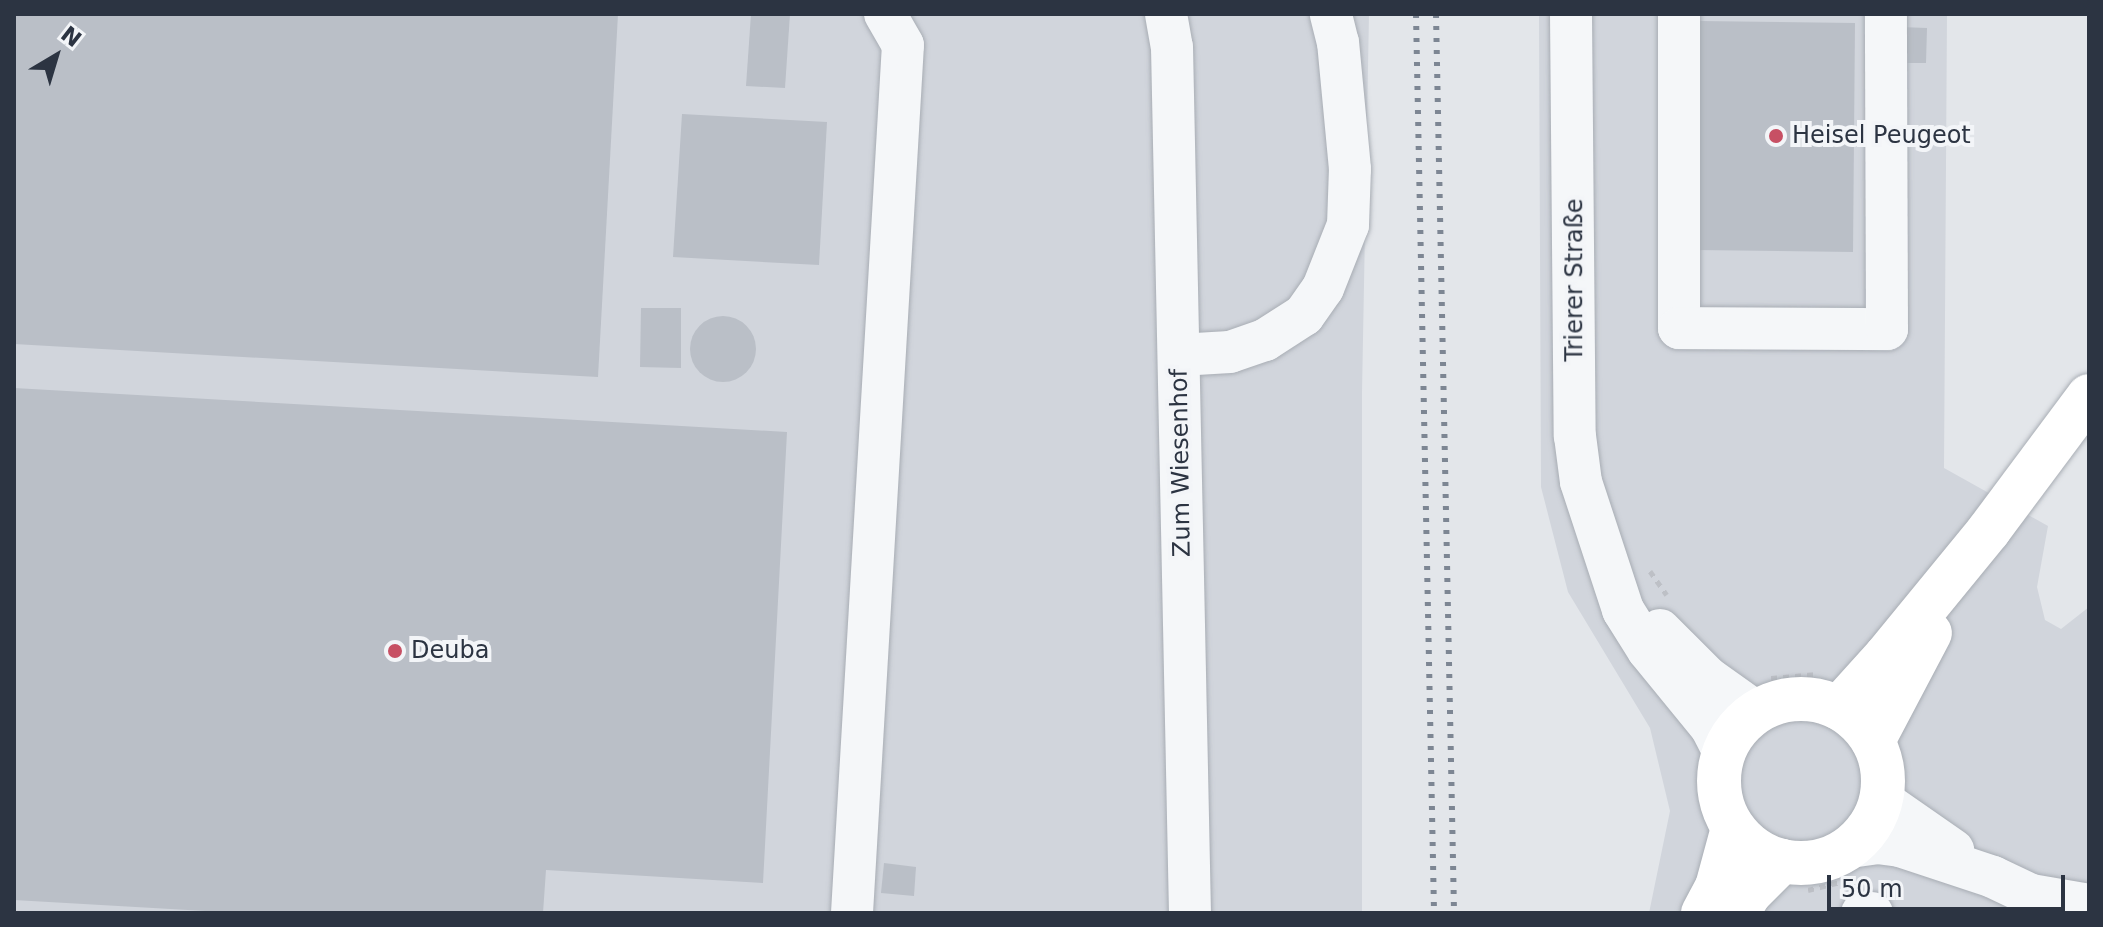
<!DOCTYPE html>
<meta charset="utf-8">
<style>
body{margin:0}
#map{position:relative;width:2103px;height:927px;overflow:hidden;background:#e3e6ea;font-family:"DejaVu Sans",sans-serif}
div>[style]{position:absolute}
[style*='--x']{left:calc(var(--x)*1px);top:calc(var(--y)*1px);width:calc(var(--w)*1px);rotate:calc(var(--a)*1deg)}
.built>*{inset:0;background:#d1d5dc}
.building>*{inset:0;background:#babfc7}
.round{border-radius:50%}
.path>*{height:5px;margin-top:-2.5px;transform-origin:0;background:repeating-linear-gradient(90deg,#bdc0c6 0 6px,transparent 0 12px)}
.roads{filter:drop-shadow(0 0 2px #a8adb4) drop-shadow(0 0 2px #a8adb4)}
.minor>*{height:42px;margin:-21px;padding:0 21px;transform-origin:21px;border-radius:21px;background:#f5f7f9}
.major>*{height:44px;margin:-22px;padding:0 22px;transform-origin:22px;border-radius:22px;background:#fff}
.major>.ring{margin:-22px;padding:0;box-sizing:content-box;background:none;border:44px solid #fff;border-radius:50%}
.rail>*{height:6px;margin-top:-3px;transform-origin:0;background:repeating-linear-gradient(90deg,#7d8693 0 4px,transparent 0 12px)}
.dots>*{width:22px;height:22px;translate:-50% -50%;box-sizing:border-box;border:4px solid #f3f5f8;border-radius:50%}
span{translate:-50% -50%;white-space:nowrap;text-align:center;line-height:1.15;-webkit-text-stroke:8px #f3f5f8;paint-order:stroke}
.poi-label{font-size:24px;color:#2c3442}
.left{translate:0 -50%;text-align:left}
.street-label{font-size:24px;color:#2c3442}
.frame{position:absolute;inset:0;border:16px solid #2c3442;pointer-events:none}
.north{position:absolute;left:16px;top:16px;width:80px;height:80px;-webkit-text-stroke:6px #f3f5f8;paint-order:stroke;rotate:38deg;font-size:22px;font-weight:700;line-height:32px;text-align:center;color:#2c3442}
.north::after{content:'';display:block;margin:auto;width:28px;height:36px;background:#2c3442;clip-path:polygon(50% 0,100% 100%,50% 72%,0 100%)}
.scale{position:absolute;left:1827px;top:875px;width:238px;height:36px;box-sizing:border-box;border:4px solid #2c3442;border-top:0;padding-left:10px;font-size:24px;line-height:28px;white-space:nowrap;color:#2c3442;-webkit-text-stroke:6px #f3f5f8;paint-order:stroke}
</style>
<div id="map">
<div class="built">
<i style="clip-path:polygon(14px 14px,1369px 14px,1362px 393px,1362px 913px,14px 913px)"></i>
<i style="clip-path:polygon(1539px 14px,1947px 14px,1944px 468px,2048px 526px,2037px 587px,2045px 620px,2061px 629px,2089px 607px,2089px 913px,1649px 913px,1670px 811px,1650px 728px,1568px 592px,1541px 487px)"></i>
</div>
<div class="building">
<i style="clip-path:polygon(14px 14px,618px 14px,598px 377px,14px 344px)"></i>
<i style="clip-path:polygon(751px 14px,790px 14px,785px 88px,746px 86px)"></i>
<i style="clip-path:polygon(1699px 21px,1855px 23px,1853px 252px,1696px 250px)"></i>
<i style="clip-path:polygon(1900px 27px,1927px 28px,1926px 63px,1899px 63px)"></i>
<i style="clip-path:polygon(682px 114px,827px 122px,819px 265px,673px 257px)"></i>
<i style="clip-path:polygon(641px 308px,681px 308px,681px 368px,640px 367px)"></i>
<i class="round" style="left:690px;top:316px;width:66px;height:66px"></i>
<i style="clip-path:polygon(14px 388px,787px 432px,763px 883px,546px 870px,543px 913px,240px 913px,14px 900px)"></i>
<i style="clip-path:polygon(884px 863px,916px 867px,914px 896px,881px 893px)"></i>
</div>
<div class="path">
<i style="--x:1650;--y:571;--w:29;--a:55"></i>
<i style="--x:1771;--y:678;--w:46;--a:-5"></i>
<i style="--x:1808;--y:890;--w:33;--a:-14"></i>
</div>
<div class="roads">
<div class="minor">
<i style="--x:1166;--y:14;--w:34;--a:80"></i>
<i style="--x:1172;--y:47;--w:866;--a:88.81"></i>
<i style="--x:1571;--y:14;--w:422;--a:89.5"></i>
<i style="--x:1575;--y:436;--w:46;--a:82.6"></i>
<i style="--x:1581;--y:482;--w:135;--a:71.8"></i>
<i style="--x:1623;--y:610;--w:47;--a:58"></i>
<i style="--x:1648;--y:650;--w:99;--a:50.7"></i>
<i style="--x:1711;--y:727;--w:29;--a:63"></i>
<i style="--x:1679;--y:14;--w:314;--a:90"></i>
<i style="--x:1679;--y:328;--w:208;--a:0.3"></i>
<i style="--x:1887;--y:329;--w:315;--a:-90.2"></i>
<i style="--x:1179;--y:355;--w:51;--a:-3.4"></i>
<i style="--x:1230;--y:352;--w:37;--a:-19"></i>
<i style="--x:1265;--y:340;--w:46;--a:-32.7"></i>
<i style="--x:1304;--y:315;--w:33;--a:-55"></i>
<i style="--x:1323;--y:288;--w:68;--a:-68.4"></i>
<i style="--x:1348;--y:225;--w:56;--a:-88"></i>
<i style="--x:1350;--y:169;--w:127;--a:-95.4"></i>
<i style="--x:1338;--y:43;--w:30;--a:-104"></i>
<i style="--x:1660;--y:630;--w:68;--a:45"></i>
<i style="--x:1708;--y:678;--w:59;--a:35.3"></i>
<i style="--x:1881;--y:800;--w:88;--a:34.8"></i>
<i style="--x:1850;--y:847;--w:27;--a:-8"></i>
<i style="--x:1877;--y:843;--w:23;--a:7"></i>
<i style="--x:1900;--y:846;--w:98;--a:18.4"></i>
<i style="--x:1993;--y:877;--w:42;--a:25.3"></i>
<i style="--x:2031;--y:895;--w:59;--a:9.8"></i>
<i style="--x:852;--y:913;--w:869;--a:-86.64"></i>
<i style="--x:903;--y:45;--w:36;--a:-120"></i>
<i style="--x:1862;--y:913;--w:10;--a:0"></i>
</div>
<div class="major">
<i class="ring" style="left:1719px;top:699px;width:120px;height:120px"></i>
<i style="--x:1839;--y:708;--w:70;--a:-47.9"></i>
<i style="--x:1886;--y:656;--w:163;--a:-50.7"></i>
<i style="--x:1989;--y:530;--w:167;--a:-53.3"></i>
<i style="--x:1873;--y:741;--w:122;--a:-62.2"></i>
<i style="--x:1703;--y:913;--w:30;--a:-62"></i>
<i style="--x:1717;--y:887;--w:61;--a:-74.8"></i>
<i style="--x:1738;--y:913;--w:22;--a:-60"></i>
<i style="--x:1749;--y:894;--w:47;--a:-45"></i>
</div>
</div>
<div class="rail">
<i style="--x:1416;--y:14;--w:899;--a:88.85"></i>
<i style="--x:1436;--y:14;--w:899;--a:88.85"></i>
</div>
<div class="dots">
<i style="left:1776px;top:136px;background:#c75064"></i>
<i style="left:395px;top:651px;background:#c75064"></i>
</div>
<div class="poi-label">
<span class="left" style="left:1792px;top:136px">Heisel Peugeot</span>
<span class="left" style="left:411px;top:651px">Deuba</span>
</div>
<div class="street-label">
<span style="left:1575px;top:280px;rotate:-90deg">Trierer Straße</span>
<span style="left:1181px;top:463px;rotate:-91deg">Zum Wiesenhof</span>
</div>
<div class="frame"></div>
<div class="north">N</div>
<div class="scale">50 m</div>
</div>
